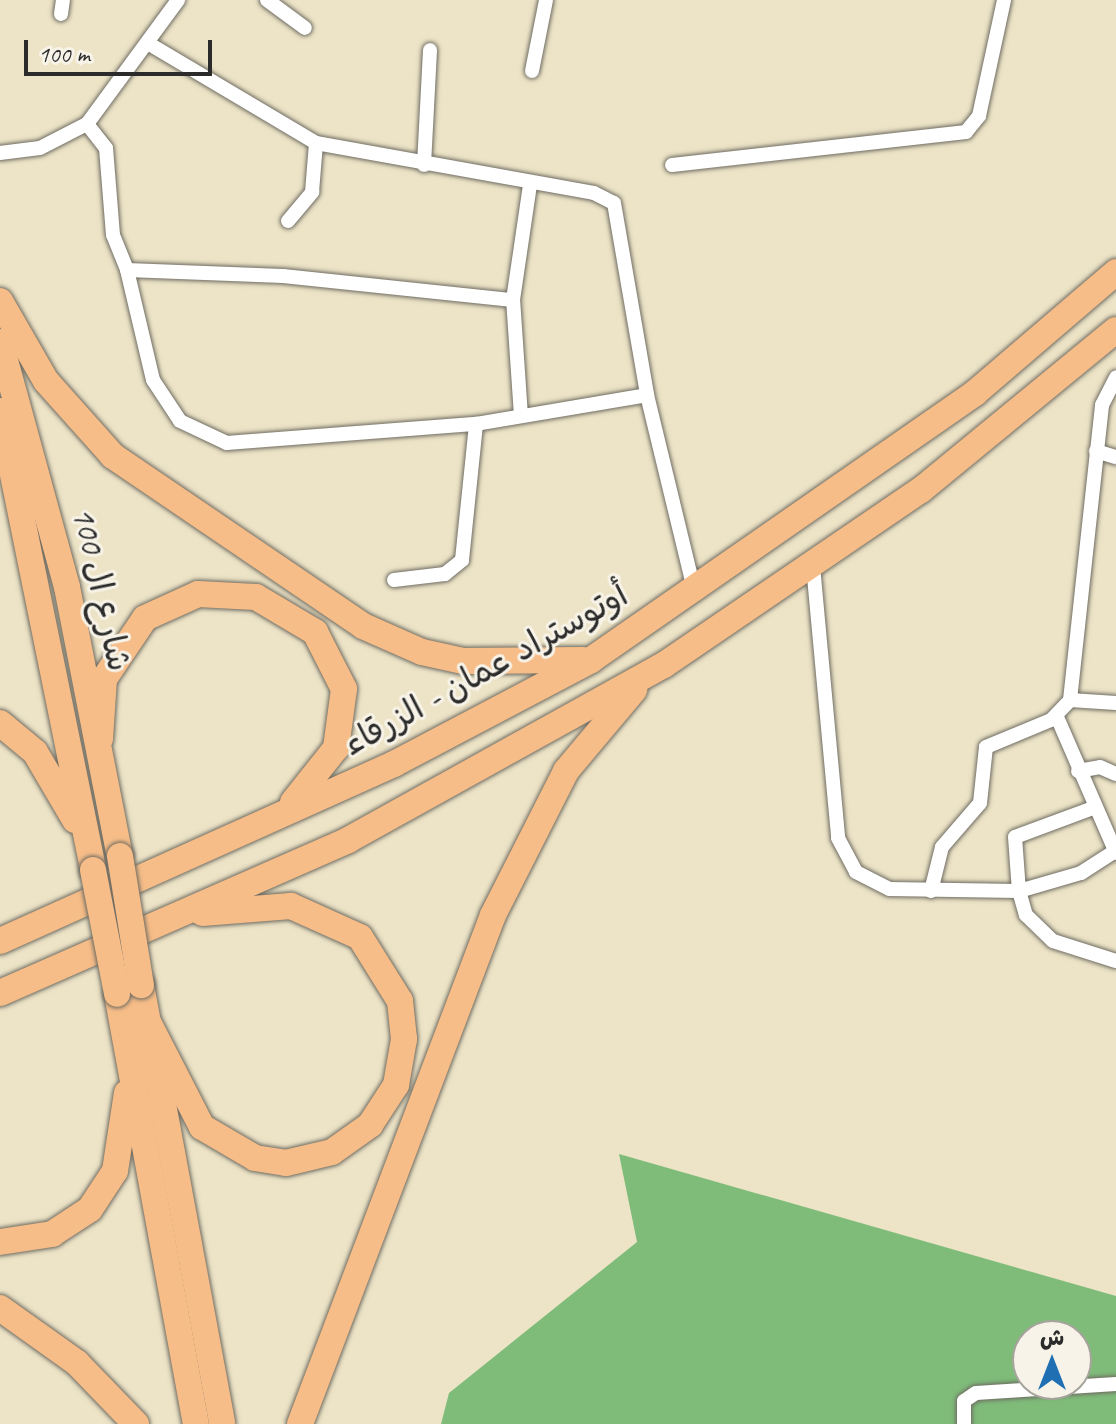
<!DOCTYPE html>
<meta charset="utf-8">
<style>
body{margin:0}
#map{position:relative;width:1116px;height:1424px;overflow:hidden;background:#ede4c7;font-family:Caveat,"Playpen Sans Arabic",sans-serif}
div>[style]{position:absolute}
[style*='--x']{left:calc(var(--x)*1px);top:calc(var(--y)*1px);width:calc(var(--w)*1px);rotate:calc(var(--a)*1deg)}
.forest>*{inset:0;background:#7fbc7a}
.roads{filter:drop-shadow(0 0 2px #6f6c62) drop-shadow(0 0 2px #6f6c62)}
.street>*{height:14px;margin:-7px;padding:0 7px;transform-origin:7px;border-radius:7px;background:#fff}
.highway>*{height:26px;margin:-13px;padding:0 13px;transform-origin:13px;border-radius:13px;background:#f7bd88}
.bridges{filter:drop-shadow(0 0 2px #6f6c62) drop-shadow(0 0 2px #6f6c62)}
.highway-bridge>*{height:26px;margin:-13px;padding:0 13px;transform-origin:13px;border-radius:13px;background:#f7bd88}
span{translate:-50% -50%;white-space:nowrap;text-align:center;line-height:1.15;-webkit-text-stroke:6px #f7f3e8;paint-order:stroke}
.street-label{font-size:34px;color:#2b2b2b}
.north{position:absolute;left:1012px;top:1320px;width:80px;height:80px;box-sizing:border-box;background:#f7f3e8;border:2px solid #a5a39c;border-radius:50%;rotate:0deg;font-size:22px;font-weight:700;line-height:32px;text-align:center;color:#2b2b2b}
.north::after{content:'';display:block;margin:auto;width:28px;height:36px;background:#1f6fb2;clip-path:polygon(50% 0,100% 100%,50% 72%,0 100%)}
.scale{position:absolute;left:24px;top:40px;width:188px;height:36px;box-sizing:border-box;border:4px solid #2b2b2b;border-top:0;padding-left:10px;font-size:24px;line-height:28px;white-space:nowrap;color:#2b2b2b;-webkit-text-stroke:6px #f7f3e8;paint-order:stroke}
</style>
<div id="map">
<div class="forest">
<i style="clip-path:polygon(evenodd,619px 1154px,1116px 1296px,1116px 1424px,441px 1424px,449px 1393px,637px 1242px,619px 1154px,1028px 1336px,1076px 1336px,1076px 1384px,1028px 1384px,1028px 1336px)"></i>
</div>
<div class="roads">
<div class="street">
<i style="--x:267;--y:0;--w:47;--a:36.4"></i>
<i style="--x:61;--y:14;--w:14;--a:-82"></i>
<i style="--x:151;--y:45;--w:192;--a:30.7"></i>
<i style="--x:316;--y:143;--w:282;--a:10.2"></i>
<i style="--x:594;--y:193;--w:22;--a:27"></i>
<i style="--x:614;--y:203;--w:195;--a:80.2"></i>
<i style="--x:647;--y:395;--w:201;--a:76.4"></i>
<i style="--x:532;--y:71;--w:72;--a:-78.8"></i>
<i style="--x:87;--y:124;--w:31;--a:52"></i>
<i style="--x:106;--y:148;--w:87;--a:85.4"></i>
<i style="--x:113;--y:235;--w:38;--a:68"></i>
<i style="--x:127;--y:270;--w:156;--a:2.2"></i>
<i style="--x:283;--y:276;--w:231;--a:6"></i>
<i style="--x:0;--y:153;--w:40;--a:-7.1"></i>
<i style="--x:40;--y:148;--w:53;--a:-27.1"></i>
<i style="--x:87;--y:124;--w:154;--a:-53.7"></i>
<i style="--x:424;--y:165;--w:115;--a:-87"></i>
<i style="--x:672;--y:165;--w:296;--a:-6.4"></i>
<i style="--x:966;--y:132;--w:21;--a:-51"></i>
<i style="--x:979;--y:116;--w:119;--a:-77.8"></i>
<i style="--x:288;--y:221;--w:38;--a:-50"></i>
<i style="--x:312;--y:192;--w:49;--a:-85.3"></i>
<i style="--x:127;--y:270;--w:113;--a:76.7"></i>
<i style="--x:153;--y:380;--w:49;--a:56.6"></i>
<i style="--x:180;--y:421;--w:52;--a:25.1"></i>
<i style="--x:227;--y:443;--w:250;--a:-4.4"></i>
<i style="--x:476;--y:424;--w:173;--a:-9.6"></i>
<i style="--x:521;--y:416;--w:116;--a:-93.9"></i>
<i style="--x:513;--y:300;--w:116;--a:-81.6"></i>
<i style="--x:1096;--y:451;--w:21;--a:17"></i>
<i style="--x:813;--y:566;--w:273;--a:84.7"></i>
<i style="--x:838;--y:838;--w:38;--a:62"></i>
<i style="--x:856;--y:872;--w:37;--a:27"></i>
<i style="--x:889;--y:889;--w:130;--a:0.9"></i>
<i style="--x:1019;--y:891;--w:65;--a:-16.2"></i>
<i style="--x:1081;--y:873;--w:40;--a:-32.9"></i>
<i style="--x:394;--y:580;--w:51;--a:-6.7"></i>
<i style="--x:445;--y:574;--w:22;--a:-39"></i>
<i style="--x:462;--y:560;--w:137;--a:-84.1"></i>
<i style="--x:1070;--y:700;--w:46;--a:3.7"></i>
<i style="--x:1057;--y:717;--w:148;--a:66.5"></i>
<i style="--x:1078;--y:771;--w:22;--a:-10"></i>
<i style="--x:1100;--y:767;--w:17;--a:24"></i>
<i style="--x:1093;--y:808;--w:83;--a:159.6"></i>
<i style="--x:1015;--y:837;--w:54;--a:85.8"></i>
<i style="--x:1019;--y:891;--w:25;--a:74"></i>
<i style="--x:1026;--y:915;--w:37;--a:44"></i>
<i style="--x:1053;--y:941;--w:66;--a:17.6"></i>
<i style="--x:931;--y:891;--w:45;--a:-76"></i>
<i style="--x:942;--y:847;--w:58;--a:-49.2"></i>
<i style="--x:980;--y:803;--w:56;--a:-83.9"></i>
<i style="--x:986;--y:747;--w:70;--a:-22.6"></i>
<i style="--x:1051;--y:720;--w:28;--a:-46"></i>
<i style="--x:1070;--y:700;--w:297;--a:-83.8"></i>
<i style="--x:1102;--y:405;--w:31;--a:-63"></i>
<i style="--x:964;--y:1424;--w:23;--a:-90"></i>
<i style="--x:964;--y:1401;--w:14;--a:-34"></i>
<i style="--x:976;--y:1393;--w:140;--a:-3.7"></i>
</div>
<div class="highway">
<i style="--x:0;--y:301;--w:92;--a:60.1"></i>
<i style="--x:46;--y:381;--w:101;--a:48.2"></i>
<i style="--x:113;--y:456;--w:302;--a:34.2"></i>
<i style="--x:363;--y:626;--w:64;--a:23.8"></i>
<i style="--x:422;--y:652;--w:42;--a:12.4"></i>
<i style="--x:463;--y:661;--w:120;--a:-0.5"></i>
<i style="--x:0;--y:342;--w:254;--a:74.7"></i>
<i style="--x:67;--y:587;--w:274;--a:78.9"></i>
<i style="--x:0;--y:411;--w:468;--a:78.5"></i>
<i style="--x:0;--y:723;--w:45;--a:39.6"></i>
<i style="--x:35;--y:752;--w:79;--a:59.5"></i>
<i style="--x:100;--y:739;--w:60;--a:-86.2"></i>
<i style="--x:104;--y:679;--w:73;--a:-56.1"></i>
<i style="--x:145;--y:618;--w:58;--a:-24.4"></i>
<i style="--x:198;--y:594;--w:58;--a:3"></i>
<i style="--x:256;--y:597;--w:69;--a:30.7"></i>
<i style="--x:315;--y:632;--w:64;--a:63"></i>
<i style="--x:344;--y:689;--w:60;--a:97.7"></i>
<i style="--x:336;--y:748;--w:69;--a:128.5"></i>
<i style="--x:0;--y:941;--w:432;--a:-24.2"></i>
<i style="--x:394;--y:764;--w:223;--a:-27.8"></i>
<i style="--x:591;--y:660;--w:468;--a:-34.8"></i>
<i style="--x:975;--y:393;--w:186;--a:-40.6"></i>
<i style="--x:141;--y:985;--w:446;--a:79.5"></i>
<i style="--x:0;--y:993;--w:380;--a:-23.7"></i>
<i style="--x:348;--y:840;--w:361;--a:-29"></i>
<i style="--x:664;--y:665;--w:311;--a:-34.3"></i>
<i style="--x:921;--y:490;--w:252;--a:-39.4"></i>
<i style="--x:117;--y:994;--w:437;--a:79.6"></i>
<i style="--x:148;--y:1022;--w:118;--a:62.8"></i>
<i style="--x:202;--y:1127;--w:61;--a:30.3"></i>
<i style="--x:255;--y:1158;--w:31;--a:9"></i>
<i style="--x:286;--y:1163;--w:47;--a:-13.4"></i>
<i style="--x:332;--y:1152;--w:47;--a:-35.4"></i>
<i style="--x:370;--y:1125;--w:48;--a:-57"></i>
<i style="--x:396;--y:1085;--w:47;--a:-80.1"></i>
<i style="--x:404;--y:1039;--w:38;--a:-96"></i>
<i style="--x:400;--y:1001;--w:75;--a:-122"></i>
<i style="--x:360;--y:937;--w:76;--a:-155.8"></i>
<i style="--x:291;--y:906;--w:89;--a:175.5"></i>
<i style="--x:0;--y:1242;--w:53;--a:-8.7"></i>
<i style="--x:52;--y:1234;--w:45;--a:-33.3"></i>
<i style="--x:90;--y:1209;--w:45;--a:-56.7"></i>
<i style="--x:115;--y:1171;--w:79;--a:-81.3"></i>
<i style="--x:0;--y:1308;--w:95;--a:35.5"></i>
<i style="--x:77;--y:1363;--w:85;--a:46"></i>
<i style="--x:300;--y:1424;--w:544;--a:-69.23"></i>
<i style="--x:493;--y:915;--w:161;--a:-63.1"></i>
<i style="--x:566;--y:771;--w:106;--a:-50"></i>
</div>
</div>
<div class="bridges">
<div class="highway-bridge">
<i style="--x:120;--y:856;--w:131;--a:80.8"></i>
<i style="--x:93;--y:870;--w:126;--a:79"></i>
</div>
</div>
<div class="street-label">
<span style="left:102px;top:589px;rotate:77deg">شارع ال 100</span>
<span style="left:485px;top:669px;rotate:-29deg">أوتوستراد عمان - الزرقاء</span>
</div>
<div class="north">ش</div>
<div class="scale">100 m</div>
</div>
